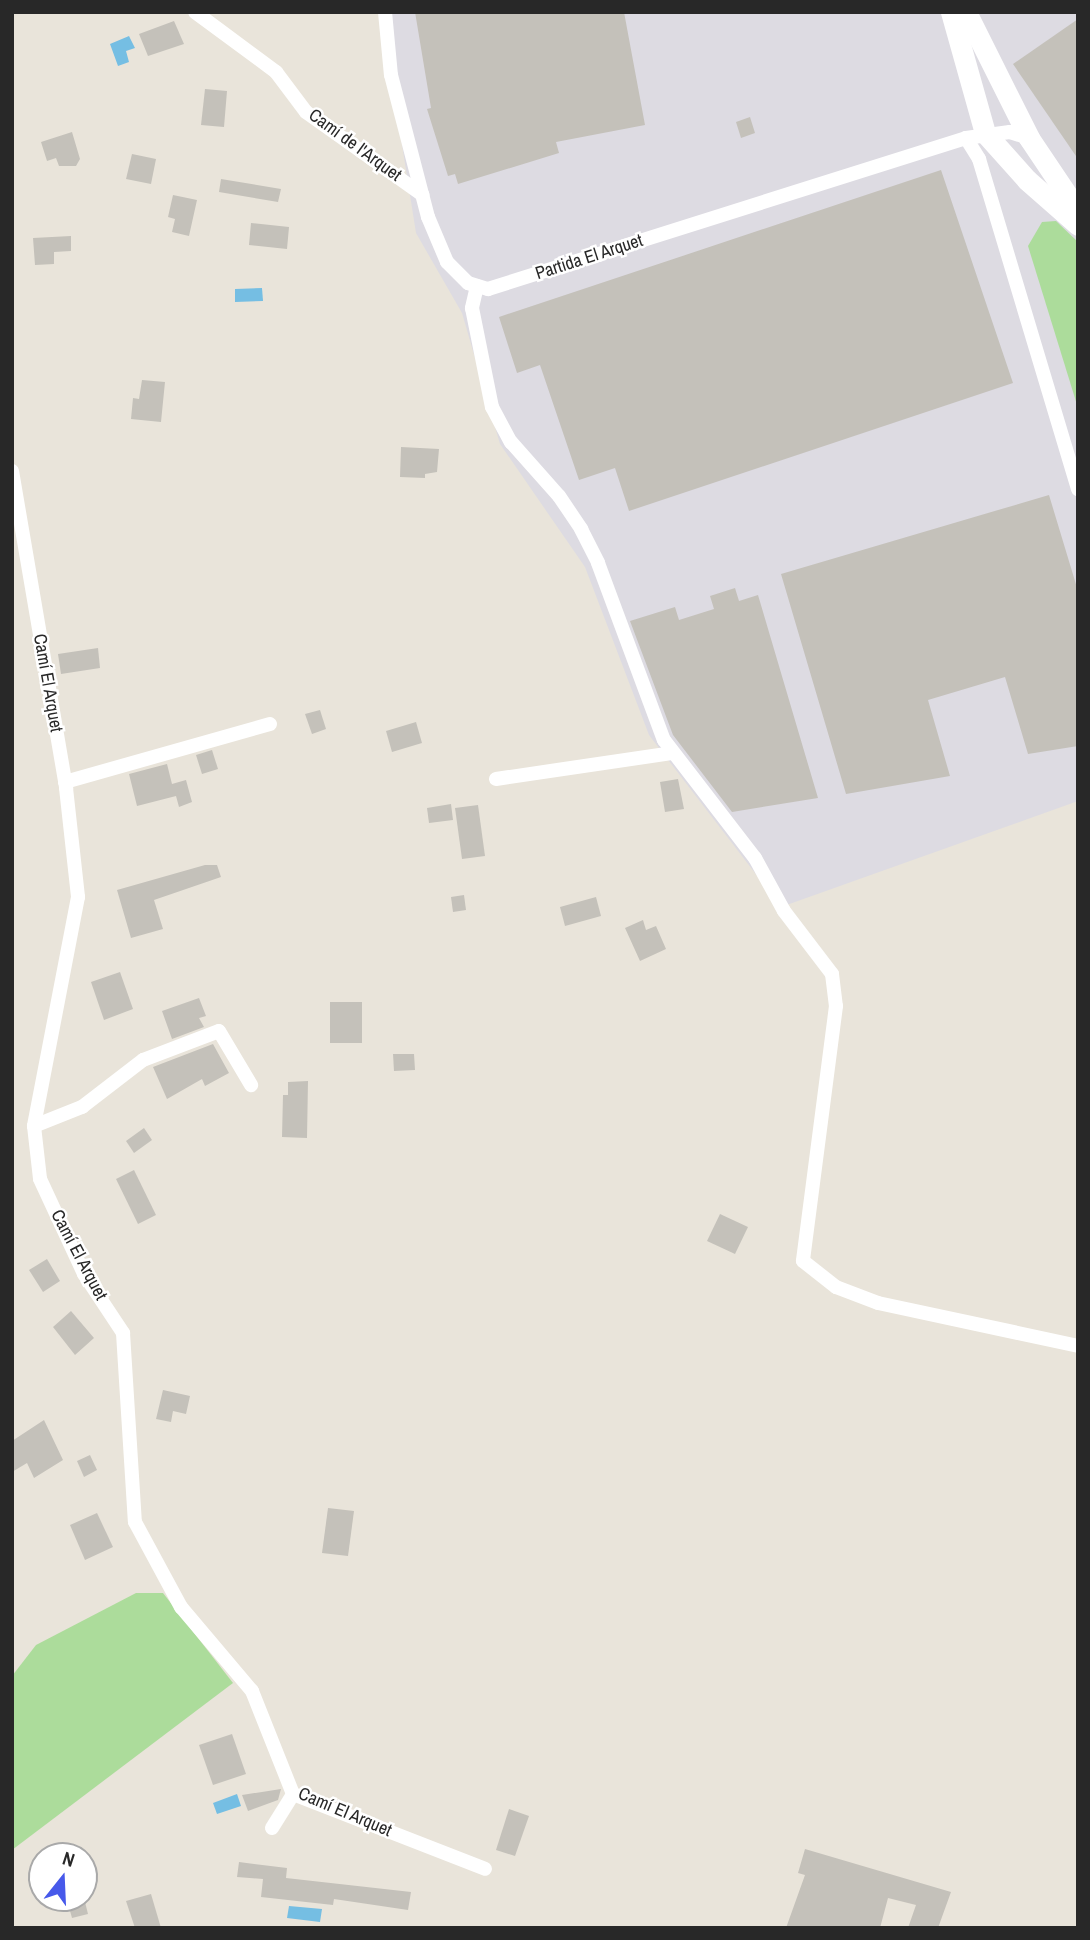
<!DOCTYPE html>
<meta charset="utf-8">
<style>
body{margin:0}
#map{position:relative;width:1090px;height:1940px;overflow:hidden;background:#e9e4da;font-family:"Archivo Narrow",sans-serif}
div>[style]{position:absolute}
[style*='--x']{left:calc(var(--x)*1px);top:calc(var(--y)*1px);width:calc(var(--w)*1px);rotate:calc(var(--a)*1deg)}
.industrial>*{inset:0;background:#dddbe2}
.green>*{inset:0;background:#acdc9b}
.water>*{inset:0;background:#75bee3}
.building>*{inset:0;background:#c4c1ba}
.street>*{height:14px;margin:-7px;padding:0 7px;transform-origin:7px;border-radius:7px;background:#fff}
.secondary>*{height:21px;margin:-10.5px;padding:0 10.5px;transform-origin:10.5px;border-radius:10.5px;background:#fff}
span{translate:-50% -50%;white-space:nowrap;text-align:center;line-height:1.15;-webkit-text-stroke:5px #fff;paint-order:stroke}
.street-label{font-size:18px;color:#282828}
.frame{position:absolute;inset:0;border:14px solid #282828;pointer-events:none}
.north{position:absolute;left:28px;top:1842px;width:70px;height:70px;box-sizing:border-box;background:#fff;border:2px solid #a9a9a9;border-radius:50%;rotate:18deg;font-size:19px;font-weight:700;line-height:28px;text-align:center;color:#282828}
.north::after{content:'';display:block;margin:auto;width:24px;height:32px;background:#4759ea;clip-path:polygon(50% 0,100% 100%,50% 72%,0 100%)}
</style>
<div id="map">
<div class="industrial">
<i style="clip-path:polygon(381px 12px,1078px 12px,1078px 801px,781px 907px,649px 735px,585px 567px,500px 444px,462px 313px,416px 233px)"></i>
</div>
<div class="green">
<i style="clip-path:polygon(1056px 221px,1078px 242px,1078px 408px,1028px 246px,1042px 222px)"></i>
<i style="clip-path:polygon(136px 1593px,163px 1593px,233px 1683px,12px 1850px,12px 1676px,36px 1645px)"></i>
</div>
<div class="water">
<i style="clip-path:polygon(129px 36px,135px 48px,126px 51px,129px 62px,118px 66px,110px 44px)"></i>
<i style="clip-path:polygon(262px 288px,263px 301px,235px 302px,235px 289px)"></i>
<i style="clip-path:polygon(237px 1794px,241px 1806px,217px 1814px,213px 1803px)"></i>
<i style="clip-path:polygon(289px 1906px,322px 1909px,320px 1922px,287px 1918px)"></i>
</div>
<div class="building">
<i style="clip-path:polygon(415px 12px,624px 12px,645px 125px,556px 142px,559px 153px,458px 184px,455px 174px,448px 176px,427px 109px,431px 108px)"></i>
<i style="clip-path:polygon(1078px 19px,1078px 159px,1013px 64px)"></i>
<i style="clip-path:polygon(174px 21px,184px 44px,148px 56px,139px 34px)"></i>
<i style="clip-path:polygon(205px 89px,227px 91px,224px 127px,201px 125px)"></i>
<i style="clip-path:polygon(750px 117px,755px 133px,741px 138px,736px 122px)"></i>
<i style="clip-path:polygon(72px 132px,80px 159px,76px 166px,59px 166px,56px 158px,47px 161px,41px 142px)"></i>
<i style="clip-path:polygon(132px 154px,156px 159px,151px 184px,126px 179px)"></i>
<i style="clip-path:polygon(941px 170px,1013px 383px,629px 511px,615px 468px,579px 480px,540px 365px,517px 373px,499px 317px)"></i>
<i style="clip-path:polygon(221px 179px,281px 189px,278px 202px,219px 192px)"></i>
<i style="clip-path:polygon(173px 195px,197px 200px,189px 236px,172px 232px,175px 219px,168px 217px)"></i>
<i style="clip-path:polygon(251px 223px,289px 227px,287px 249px,249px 245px)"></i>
<i style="clip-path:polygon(71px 236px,71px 251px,54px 252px,54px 264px,35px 265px,33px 238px)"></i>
<i style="clip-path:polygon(142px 380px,165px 382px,161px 422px,131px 419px,133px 398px,139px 399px)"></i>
<i style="clip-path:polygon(401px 447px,439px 449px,437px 472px,425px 474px,425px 478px,400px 477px)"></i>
<i style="clip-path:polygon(1049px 495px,1078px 591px,1078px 746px,1028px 754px,1005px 677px,928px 700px,950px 776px,846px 794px,781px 574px)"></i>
<i style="clip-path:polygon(735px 588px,739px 601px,758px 595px,818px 798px,732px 812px,673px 735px,630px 621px,675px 607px,679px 620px,714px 609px,710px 596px)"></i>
<i style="clip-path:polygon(98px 648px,100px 668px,61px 674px,58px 654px)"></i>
<i style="clip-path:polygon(320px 710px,326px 729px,312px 734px,305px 714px)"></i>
<i style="clip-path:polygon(416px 722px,422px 743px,392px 752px,386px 731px)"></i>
<i style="clip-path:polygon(212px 750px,218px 769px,202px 774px,196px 755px)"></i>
<i style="clip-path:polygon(167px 764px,172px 784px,186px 780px,192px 802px,179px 807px,176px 796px,137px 806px,129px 774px)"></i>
<i style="clip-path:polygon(678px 779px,684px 809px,665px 812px,660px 782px)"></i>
<i style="clip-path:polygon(451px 804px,453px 820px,429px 823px,427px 808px)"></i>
<i style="clip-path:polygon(478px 805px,485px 856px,462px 859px,455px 808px)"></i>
<i style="clip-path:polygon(205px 865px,217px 865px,221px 877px,154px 900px,163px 929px,131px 938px,117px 890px)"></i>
<i style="clip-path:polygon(464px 895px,466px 910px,453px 912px,451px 897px)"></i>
<i style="clip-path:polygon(596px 897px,601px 916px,565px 926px,560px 907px)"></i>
<i style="clip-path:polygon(643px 920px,646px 930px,656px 926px,666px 949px,640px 961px,625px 928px)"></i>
<i style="clip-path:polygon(120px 972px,133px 1009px,104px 1020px,91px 982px)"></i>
<i style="clip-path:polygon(199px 998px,206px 1016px,199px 1018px,204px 1027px,172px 1039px,162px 1011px)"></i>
<i style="clip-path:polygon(330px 1002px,362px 1002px,362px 1043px,330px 1043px)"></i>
<i style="clip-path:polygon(213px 1044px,229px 1073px,205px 1086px,202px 1079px,167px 1099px,153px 1067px)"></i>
<i style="clip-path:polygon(393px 1054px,414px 1054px,415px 1070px,394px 1071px)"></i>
<i style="clip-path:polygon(308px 1081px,307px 1138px,282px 1137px,283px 1095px,288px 1095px,288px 1082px)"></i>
<i style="clip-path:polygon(144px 1128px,152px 1140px,134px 1153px,126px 1141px)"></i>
<i style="clip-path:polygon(134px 1170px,156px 1215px,138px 1224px,116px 1179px)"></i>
<i style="clip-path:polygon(720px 1214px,748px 1227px,735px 1254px,707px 1241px)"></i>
<i style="clip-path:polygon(47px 1259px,60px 1281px,43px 1292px,29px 1270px)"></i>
<i style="clip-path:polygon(71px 1311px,94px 1338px,75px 1355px,53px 1327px)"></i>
<i style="clip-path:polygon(163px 1390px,190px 1396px,186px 1414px,173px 1411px,171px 1422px,156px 1419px)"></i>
<i style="clip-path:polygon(44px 1420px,63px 1460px,34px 1478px,27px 1463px,12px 1472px,12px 1441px)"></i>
<i style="clip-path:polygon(90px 1455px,97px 1470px,84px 1477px,77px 1461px)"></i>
<i style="clip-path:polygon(328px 1508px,354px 1511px,348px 1556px,322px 1553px)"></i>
<i style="clip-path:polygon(97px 1513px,113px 1547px,85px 1560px,70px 1525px)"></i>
<i style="clip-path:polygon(232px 1734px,246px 1774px,213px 1785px,199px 1745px)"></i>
<i style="clip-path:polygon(281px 1789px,278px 1800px,248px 1811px,242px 1795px)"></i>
<i style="clip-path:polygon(509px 1809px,529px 1816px,515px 1856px,496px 1850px)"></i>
<i style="clip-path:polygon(805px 1849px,951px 1892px,938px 1928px,908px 1928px,916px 1905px,888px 1898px,880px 1928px,786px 1928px,805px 1875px,798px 1873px)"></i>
<i style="clip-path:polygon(239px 1862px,287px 1868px,286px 1878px,411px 1892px,408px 1910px,334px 1899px,333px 1905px,261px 1897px,263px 1879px,237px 1877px)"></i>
<i style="clip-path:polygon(151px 1894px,161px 1928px,135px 1928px,126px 1901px)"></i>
<i style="clip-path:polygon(84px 1898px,88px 1914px,72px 1918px,67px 1900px)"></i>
</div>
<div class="street">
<i style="--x:195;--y:12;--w:101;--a:36.5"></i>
<i style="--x:276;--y:72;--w:50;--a:53.1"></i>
<i style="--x:306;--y:112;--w:143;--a:35.4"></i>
<i style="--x:385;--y:12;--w:63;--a:84.6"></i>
<i style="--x:391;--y:75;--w:147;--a:75.4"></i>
<i style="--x:428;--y:217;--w:49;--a:67.1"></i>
<i style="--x:447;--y:262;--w:30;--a:45"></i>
<i style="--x:468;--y:283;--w:21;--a:17"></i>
<i style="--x:488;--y:289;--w:501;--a:-17.53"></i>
<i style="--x:966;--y:138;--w:44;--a:-7.8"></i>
<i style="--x:1010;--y:132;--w:20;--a:18"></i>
<i style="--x:966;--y:138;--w:25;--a:58"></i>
<i style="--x:979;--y:159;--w:345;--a:73.3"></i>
<i style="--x:477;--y:286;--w:23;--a:103"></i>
<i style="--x:472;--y:308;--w:101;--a:78.6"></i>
<i style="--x:492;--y:407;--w:40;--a:62"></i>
<i style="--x:511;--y:442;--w:72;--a:48.4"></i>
<i style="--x:559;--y:496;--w:40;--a:56"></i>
<i style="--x:581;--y:529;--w:38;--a:63"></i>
<i style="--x:598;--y:563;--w:189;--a:69.6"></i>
<i style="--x:664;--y:740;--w:149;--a:52.4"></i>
<i style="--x:755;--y:858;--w:60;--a:61.3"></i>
<i style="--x:784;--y:911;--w:79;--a:52.7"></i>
<i style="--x:832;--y:974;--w:32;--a:83"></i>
<i style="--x:836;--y:1006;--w:257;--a:97.4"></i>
<i style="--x:803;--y:1261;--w:42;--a:38.2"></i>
<i style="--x:836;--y:1287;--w:45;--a:20.9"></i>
<i style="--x:878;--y:1303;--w:205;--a:12.1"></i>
<i style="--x:12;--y:471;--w:322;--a:80.3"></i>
<i style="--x:66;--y:788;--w:110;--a:83.7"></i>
<i style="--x:78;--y:897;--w:233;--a:100.9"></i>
<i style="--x:34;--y:1126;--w:53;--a:83.5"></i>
<i style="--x:40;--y:1179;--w:105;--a:65.1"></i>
<i style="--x:84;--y:1274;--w:71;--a:56.5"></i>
<i style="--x:123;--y:1333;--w:189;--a:86.4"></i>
<i style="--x:135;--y:1522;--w:97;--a:61.6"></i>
<i style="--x:181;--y:1607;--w:110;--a:49.8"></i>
<i style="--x:252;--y:1691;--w:111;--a:68.3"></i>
<i style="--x:293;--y:1794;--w:206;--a:21.3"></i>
<i style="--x:496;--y:779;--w:179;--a:-8.4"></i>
<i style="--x:65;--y:782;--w:213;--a:-15.8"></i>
<i style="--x:34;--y:1126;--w:52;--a:-21.6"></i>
<i style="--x:82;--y:1107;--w:77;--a:-37.6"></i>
<i style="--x:143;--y:1060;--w:81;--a:-20.9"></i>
<i style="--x:219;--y:1031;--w:63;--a:59.3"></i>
<i style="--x:272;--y:1828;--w:40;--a:-58"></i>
</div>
<div class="secondary">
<i style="--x:951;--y:12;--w:126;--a:74.3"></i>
<i style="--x:985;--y:133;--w:63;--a:48.2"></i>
<i style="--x:1027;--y:180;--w:68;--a:41.4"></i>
<i style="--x:966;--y:12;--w:141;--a:63.4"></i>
<i style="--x:1029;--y:138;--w:88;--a:56.1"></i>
</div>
<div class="street-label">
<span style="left:355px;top:145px;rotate:36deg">Camí de l'Arquet</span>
<span style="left:589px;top:257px;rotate:-18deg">Partida El Arquet</span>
<span style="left:48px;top:683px;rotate:80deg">Camí El Arquet</span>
<span style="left:79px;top:1255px;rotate:62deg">Camí El Arquet</span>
<span style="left:345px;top:1812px;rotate:23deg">Camí El Arquet</span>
</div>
<div class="frame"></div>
<div class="north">N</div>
</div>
